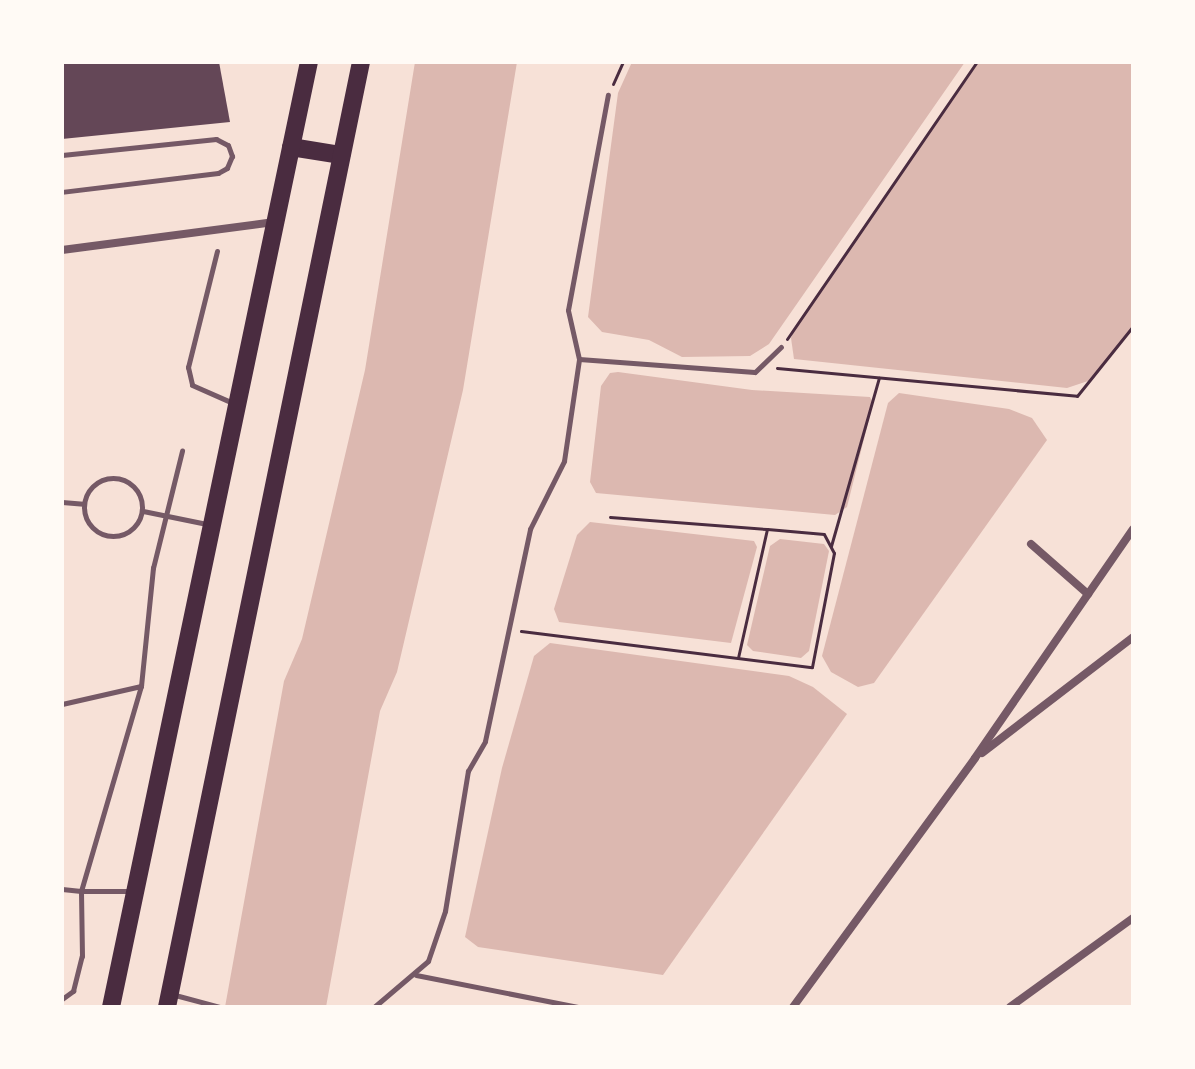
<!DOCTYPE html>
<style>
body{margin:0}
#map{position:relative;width:1195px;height:1069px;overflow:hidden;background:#f7e1d7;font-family:Lora,serif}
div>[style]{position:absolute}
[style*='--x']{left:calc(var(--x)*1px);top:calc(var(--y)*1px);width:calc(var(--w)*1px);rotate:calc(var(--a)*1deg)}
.water>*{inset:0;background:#dcb8b0}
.building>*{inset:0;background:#644757}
.path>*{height:3px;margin:-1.5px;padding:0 1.5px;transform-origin:1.5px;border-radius:1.5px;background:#4a2c40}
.service>*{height:5px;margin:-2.5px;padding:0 2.5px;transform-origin:2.5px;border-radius:2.5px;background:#755966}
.service>.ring{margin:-2.5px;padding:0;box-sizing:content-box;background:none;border:5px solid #755966;border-radius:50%}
.minor>*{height:8px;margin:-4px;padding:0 4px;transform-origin:4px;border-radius:4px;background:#755966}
.primary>*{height:18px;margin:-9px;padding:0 9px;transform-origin:9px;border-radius:9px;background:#4a2c40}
.trunk>*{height:18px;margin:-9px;padding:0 9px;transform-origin:9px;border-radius:9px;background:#4a2c40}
span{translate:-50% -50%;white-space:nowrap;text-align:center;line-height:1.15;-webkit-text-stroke:7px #fffaf5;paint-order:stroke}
.frame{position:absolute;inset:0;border:64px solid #fffaf5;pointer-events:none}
</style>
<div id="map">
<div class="water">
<i style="clip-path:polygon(415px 62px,517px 62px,463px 390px,397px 672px,380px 711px,326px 1007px,225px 1007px,284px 681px,302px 639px,365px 370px)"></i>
<i style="clip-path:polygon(632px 62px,965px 62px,769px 344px,750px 356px,682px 357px,649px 340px,602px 332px,588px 317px,618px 93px)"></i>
<i style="clip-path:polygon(979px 62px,1133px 62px,1133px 329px,1088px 381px,1067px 388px,794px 359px,791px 338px,796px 325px)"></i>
<i style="clip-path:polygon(618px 372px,752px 390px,870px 397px,873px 403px,847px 507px,835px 515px,596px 493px,590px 482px,601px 386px,610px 373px)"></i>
<i style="clip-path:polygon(899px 393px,1009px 409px,1032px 418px,1047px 440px,874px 683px,858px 687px,831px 672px,822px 656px,888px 403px)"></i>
<i style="clip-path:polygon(590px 522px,754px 541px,757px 547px,731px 643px,559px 622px,554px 609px,577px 535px)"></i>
<i style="clip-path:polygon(780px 539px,824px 544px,829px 551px,809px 651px,801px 658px,753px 651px,747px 645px,770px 546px)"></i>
<i style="clip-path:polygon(550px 643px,789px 676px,813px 687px,847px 714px,663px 975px,478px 947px,465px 937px,502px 768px,534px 656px)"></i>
</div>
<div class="building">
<i style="clip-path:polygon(62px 62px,219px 62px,230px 122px,62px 139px)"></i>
</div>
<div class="path">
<i style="--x:613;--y:84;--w:24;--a:-66"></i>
<i style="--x:787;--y:339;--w:336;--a:-55.6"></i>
<i style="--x:777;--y:368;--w:301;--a:5.3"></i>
<i style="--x:1077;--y:396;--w:90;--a:-51.3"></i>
<i style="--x:610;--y:517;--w:157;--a:4.4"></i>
<i style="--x:831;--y:546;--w:175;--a:-74.1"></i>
<i style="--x:521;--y:631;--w:293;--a:7.1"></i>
<i style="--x:812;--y:667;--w:116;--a:-79.1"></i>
<i style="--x:834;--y:553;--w:21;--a:-118"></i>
<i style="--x:824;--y:534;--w:57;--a:-175"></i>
<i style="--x:767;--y:529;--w:132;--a:102.7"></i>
</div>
<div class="service">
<i style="--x:62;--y:155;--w:155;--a:-5.9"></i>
<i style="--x:216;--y:139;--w:13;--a:27"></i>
<i style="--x:228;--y:145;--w:12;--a:70"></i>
<i style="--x:232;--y:156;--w:13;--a:113"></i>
<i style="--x:227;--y:168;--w:10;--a:151"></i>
<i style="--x:218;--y:173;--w:157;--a:173.1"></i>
<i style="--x:217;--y:251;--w:120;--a:104"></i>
<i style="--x:188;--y:367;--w:18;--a:77"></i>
<i style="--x:192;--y:385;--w:45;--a:23.7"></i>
<i style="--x:579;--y:359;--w:176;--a:4.2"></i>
<i style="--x:755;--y:372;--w:36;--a:-44"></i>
<i class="ring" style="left:84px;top:478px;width:53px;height:53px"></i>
<i style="--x:62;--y:502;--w:21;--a:5"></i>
<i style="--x:143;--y:511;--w:65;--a:11.5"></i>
<i style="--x:62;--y:704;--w:81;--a:-12.8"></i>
<i style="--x:141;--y:686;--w:119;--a:-84.2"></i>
<i style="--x:153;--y:568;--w:121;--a:-76.1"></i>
<i style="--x:62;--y:889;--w:19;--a:6"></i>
<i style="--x:81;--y:891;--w:214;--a:-73.7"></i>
<i style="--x:416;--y:975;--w:165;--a:11.2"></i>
<i style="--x:175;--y:995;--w:47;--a:14.9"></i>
<i style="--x:62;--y:999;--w:14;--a:-36"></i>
<i style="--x:73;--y:991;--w:36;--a:-76"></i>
<i style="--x:82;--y:956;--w:65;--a:-90.9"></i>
<i style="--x:81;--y:891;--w:50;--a:0"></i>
<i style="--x:374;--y:1007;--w:71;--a:-40.4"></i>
<i style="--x:428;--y:961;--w:53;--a:-71.2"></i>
<i style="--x:445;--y:911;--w:142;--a:-80.7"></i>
<i style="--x:468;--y:771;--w:34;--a:-60"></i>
<i style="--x:485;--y:741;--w:217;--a:-78"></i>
<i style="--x:530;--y:529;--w:76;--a:-63.4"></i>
<i style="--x:564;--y:461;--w:103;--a:-81.6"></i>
<i style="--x:579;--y:359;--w:50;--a:-102.7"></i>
<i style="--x:568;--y:310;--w:219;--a:-79.5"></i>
</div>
<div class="minor">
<i style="--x:62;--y:250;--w:214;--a:-7.5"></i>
<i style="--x:1031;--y:544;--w:76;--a:41.3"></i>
<i style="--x:982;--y:753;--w:190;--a:-37.5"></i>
<i style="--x:793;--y:1007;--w:308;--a:-53.8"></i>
<i style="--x:975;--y:758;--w:278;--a:-55.4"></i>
<i style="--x:1010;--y:1007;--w:152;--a:-35.9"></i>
</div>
<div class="primary">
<i style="--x:291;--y:147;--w:51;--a:9.1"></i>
</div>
<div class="trunk">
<i style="--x:111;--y:1007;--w:966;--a:-78.17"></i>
<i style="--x:167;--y:1007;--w:965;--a:-78.4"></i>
</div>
<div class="frame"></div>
</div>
